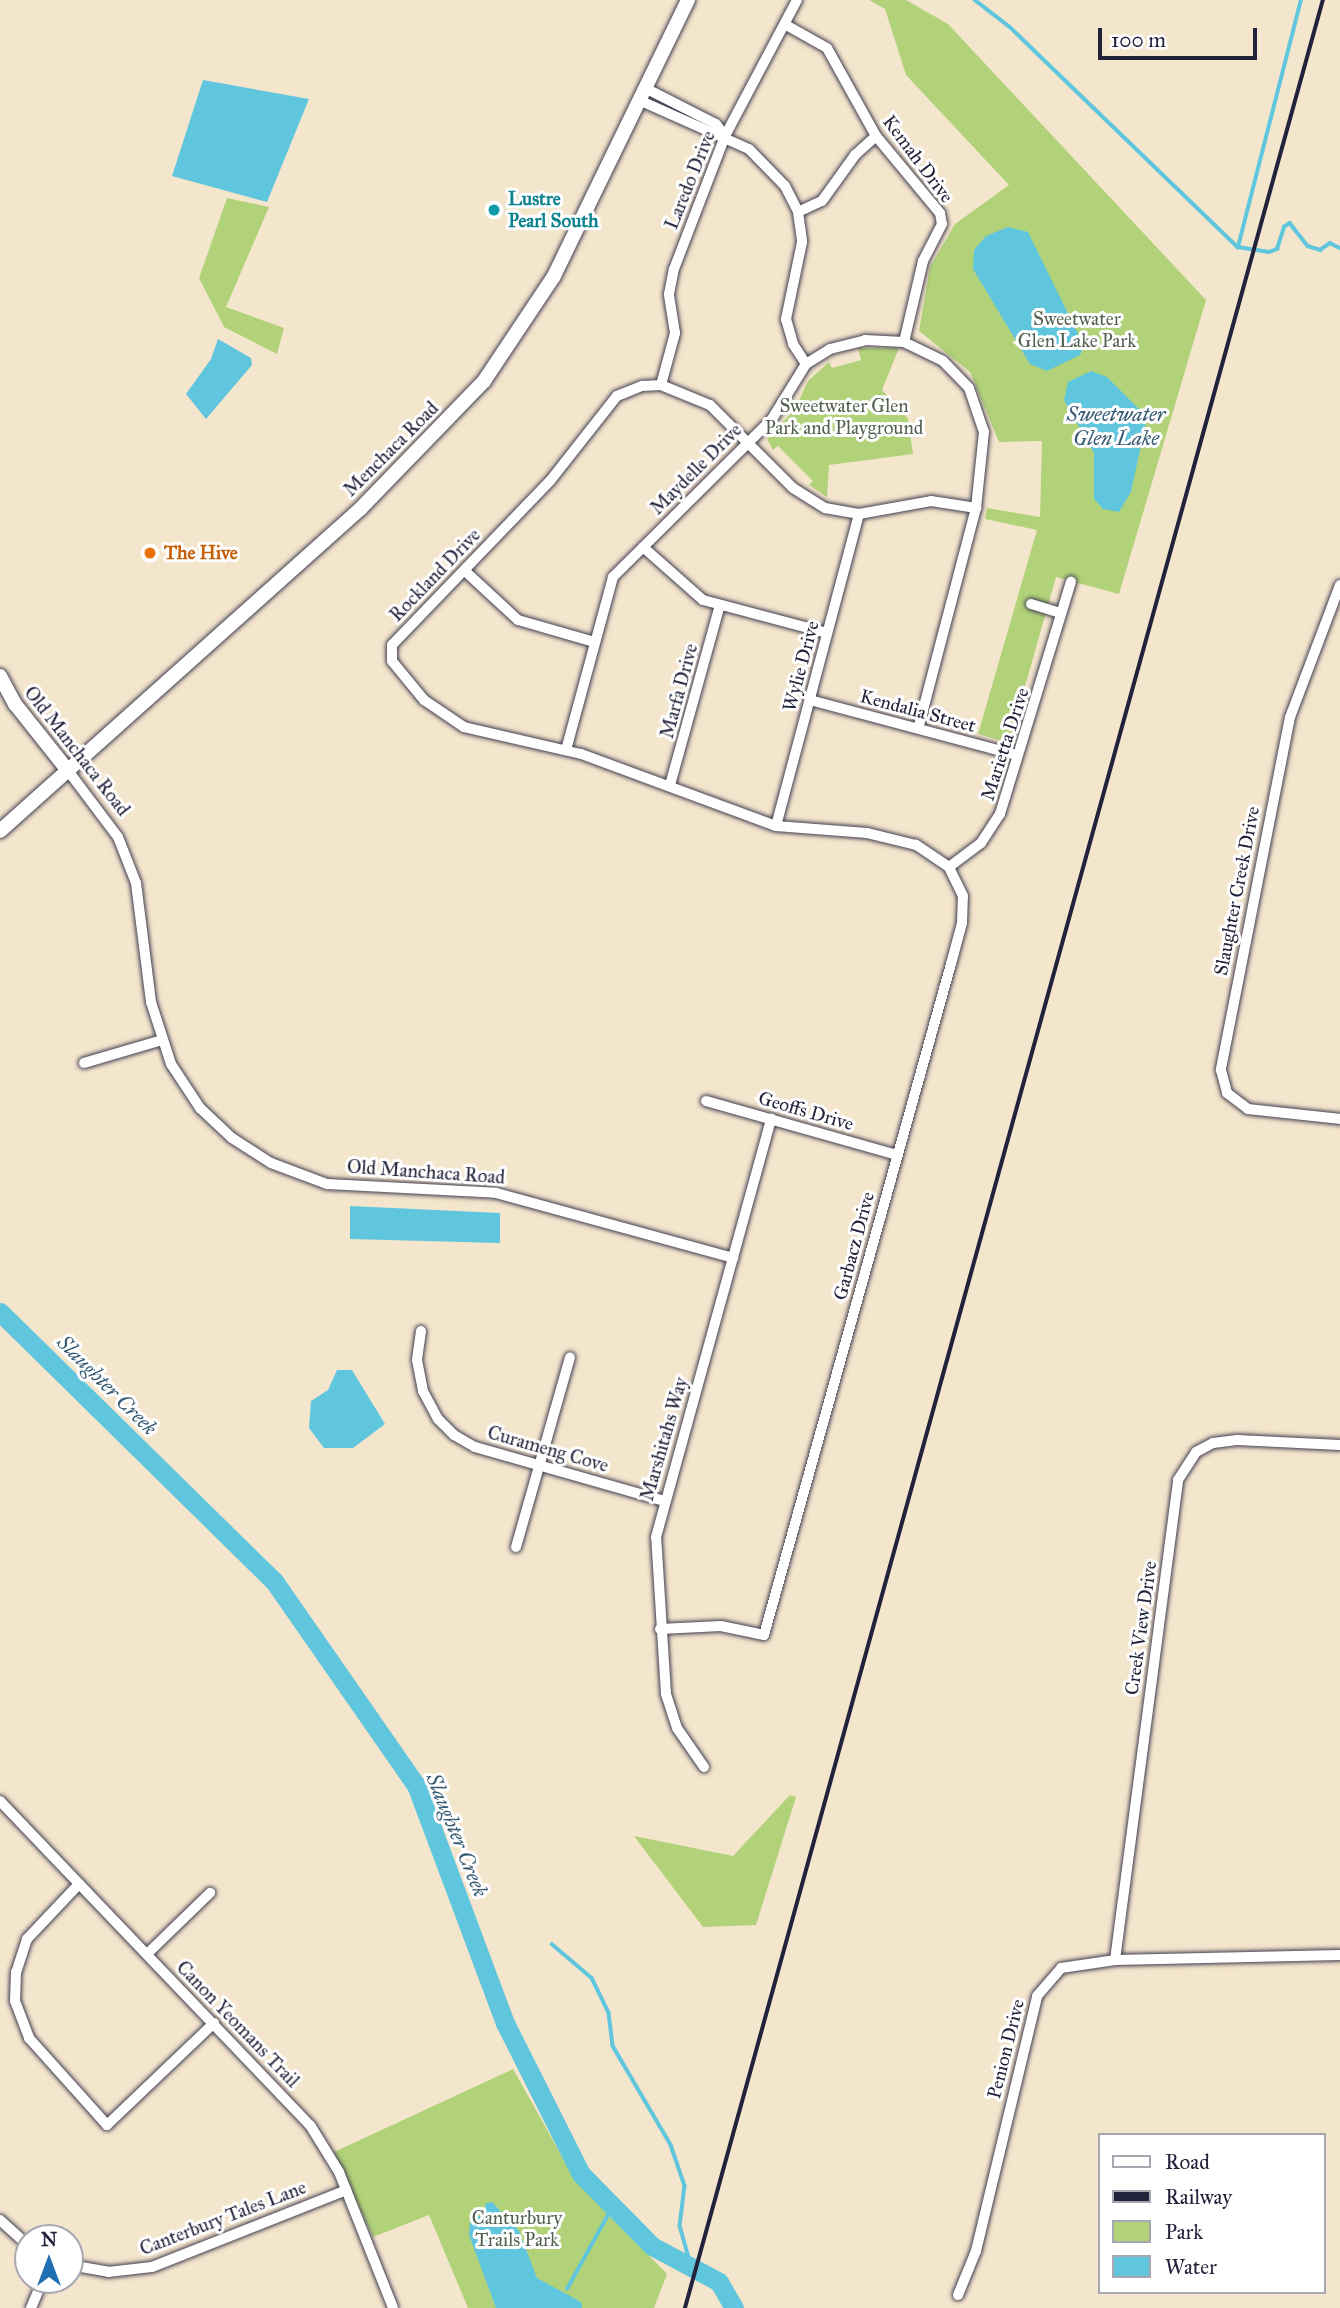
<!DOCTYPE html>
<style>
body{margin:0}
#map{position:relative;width:1340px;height:2308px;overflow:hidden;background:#f4e5cd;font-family:"IM FELL Great Primer",serif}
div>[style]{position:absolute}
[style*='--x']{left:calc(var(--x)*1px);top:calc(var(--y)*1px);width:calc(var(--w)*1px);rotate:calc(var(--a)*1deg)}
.green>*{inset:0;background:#b2d27a}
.water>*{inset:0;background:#60c6dd}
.stream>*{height:3.5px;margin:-1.75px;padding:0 1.75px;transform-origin:1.75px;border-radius:1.75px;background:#60c6dd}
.river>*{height:19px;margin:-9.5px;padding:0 9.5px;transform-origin:9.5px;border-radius:9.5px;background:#60c6dd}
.roads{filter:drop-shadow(0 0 2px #423f51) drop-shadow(0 0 2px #423f51)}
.street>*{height:10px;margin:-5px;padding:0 5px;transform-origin:5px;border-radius:5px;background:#fff}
.secondary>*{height:14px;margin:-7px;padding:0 7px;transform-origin:7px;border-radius:7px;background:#fff}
.rail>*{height:3.5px;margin:-1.75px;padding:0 1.75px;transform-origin:1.75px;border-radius:1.75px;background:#22223b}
.dots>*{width:19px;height:19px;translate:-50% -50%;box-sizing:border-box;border:4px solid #fff;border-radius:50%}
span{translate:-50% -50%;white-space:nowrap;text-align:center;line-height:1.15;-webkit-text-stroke:6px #fff;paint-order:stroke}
.street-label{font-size:19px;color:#22223b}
.culture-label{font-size:19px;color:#0d838f;font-weight:700}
.left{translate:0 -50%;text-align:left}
.park-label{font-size:19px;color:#546051}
.food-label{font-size:19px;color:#c56008;font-weight:700}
.water-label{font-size:21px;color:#385b74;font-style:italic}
.legend{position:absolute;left:1098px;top:2133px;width:228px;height:161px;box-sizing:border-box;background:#fff;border:2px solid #a7a7b1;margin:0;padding:9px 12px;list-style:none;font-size:21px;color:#22223b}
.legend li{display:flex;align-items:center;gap:14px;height:35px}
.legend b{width:35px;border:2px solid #a7a7b1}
.north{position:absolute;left:14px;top:2224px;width:70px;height:70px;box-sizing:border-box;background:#fff;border:2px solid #a7a7b1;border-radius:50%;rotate:0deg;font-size:19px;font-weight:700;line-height:28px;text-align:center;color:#22223b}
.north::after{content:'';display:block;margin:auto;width:24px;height:32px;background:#1f6fb2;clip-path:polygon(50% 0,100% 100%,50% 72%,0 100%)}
.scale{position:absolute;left:1098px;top:28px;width:159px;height:32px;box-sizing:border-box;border:4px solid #22223b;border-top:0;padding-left:9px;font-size:21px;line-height:24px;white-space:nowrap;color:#22223b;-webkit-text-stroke:5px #fff;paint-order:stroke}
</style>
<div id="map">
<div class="green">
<i style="clip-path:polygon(869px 0,906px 0,948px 24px,1206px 300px,1119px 594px,1056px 577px,1009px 743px,978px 734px,1037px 530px,985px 519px,987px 508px,1040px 517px,1042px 441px,999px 442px,970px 372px,919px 331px,930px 267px,955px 224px,1009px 185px,906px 75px,885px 9px)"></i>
<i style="clip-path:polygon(227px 198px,269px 207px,226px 307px,284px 328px,277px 354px,224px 327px,199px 278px)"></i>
<i style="clip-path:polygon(858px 348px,899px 348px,882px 390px,908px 419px,913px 454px,829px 465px,827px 497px,809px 485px,813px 481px,778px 446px,773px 450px,767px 439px,795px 409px,808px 381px,829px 362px,832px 368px,861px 360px)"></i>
<i style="clip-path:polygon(790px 1795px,796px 1797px,756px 1925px,703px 1927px,634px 1836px,733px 1856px)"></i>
<i style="clip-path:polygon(513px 2069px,574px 2178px,667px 2274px,654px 2308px,468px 2308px,429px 2215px,373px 2237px,334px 2152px)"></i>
</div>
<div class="water">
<i style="clip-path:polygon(203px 80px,309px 99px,267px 202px,172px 176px)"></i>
<i style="clip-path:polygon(1008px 227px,1028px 232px,1084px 346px,1080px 355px,1047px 371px,1030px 364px,973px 269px,974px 250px,986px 236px)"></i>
<i style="clip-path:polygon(218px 339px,251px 358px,252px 365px,206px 419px,186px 394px,211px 359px)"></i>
<i style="clip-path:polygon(1091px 371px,1107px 377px,1147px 417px,1131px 492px,1119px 512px,1103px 509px,1094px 499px,1094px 453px,1064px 400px,1068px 382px)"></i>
<i style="clip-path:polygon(350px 1206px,500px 1213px,500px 1243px,350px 1239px)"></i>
<i style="clip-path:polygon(337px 1370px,352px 1370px,385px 1424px,353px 1448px,324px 1448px,309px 1428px,311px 1401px,328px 1390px)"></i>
<i style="clip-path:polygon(492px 2202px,519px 2231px,537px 2278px,581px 2302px,582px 2308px,496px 2308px,469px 2235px,470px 2223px,484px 2212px,486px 2203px)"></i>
</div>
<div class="stream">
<i style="--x:975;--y:0;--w:44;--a:37.6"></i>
<i style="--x:1010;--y:27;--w:317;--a:44"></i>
<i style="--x:1238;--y:247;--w:31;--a:9"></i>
<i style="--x:1269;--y:252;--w:9;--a:-21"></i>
<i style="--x:1277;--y:249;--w:23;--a:-72"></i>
<i style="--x:1284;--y:227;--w:7;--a:-34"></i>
<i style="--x:1290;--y:223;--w:29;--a:52"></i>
<i style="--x:1308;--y:246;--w:13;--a:18"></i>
<i style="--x:1320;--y:250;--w:12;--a:-35"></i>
<i style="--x:1330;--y:243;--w:11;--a:27"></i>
<i style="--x:1238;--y:247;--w:255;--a:-75.7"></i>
<i style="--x:552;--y:1944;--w:52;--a:40.4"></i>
<i style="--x:592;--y:1978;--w:39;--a:64"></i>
<i style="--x:609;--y:2013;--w:33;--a:83"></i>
<i style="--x:613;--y:2046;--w:115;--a:59.6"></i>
<i style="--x:671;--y:2145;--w:43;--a:71.1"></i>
<i style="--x:685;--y:2186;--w:40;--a:97.1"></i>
<i style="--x:680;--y:2226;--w:44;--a:74.1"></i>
<i style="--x:567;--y:2289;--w:95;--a:-61"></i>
</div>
<div class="river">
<i style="--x:0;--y:1312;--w:384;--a:44.5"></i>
<i style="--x:274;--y:1581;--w:249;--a:55.2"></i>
<i style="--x:416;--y:1785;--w:254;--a:69.5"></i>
<i style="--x:505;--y:2023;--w:169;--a:63.3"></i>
<i style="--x:581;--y:2174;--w:101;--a:45.4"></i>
<i style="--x:652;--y:2246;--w:76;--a:28.2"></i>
<i style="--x:719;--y:2282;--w:30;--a:60"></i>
</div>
<div class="roads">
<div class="street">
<i style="--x:786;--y:25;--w:47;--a:29.3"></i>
<i style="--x:827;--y:48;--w:101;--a:60.9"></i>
<i style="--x:876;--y:136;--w:100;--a:50.3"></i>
<i style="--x:940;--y:213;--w:11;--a:80"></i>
<i style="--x:942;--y:224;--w:42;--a:117.2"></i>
<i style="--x:923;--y:261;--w:83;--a:103.2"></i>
<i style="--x:647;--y:89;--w:77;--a:26.9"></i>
<i style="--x:716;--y:124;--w:15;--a:53"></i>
<i style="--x:641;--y:101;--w:118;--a:24"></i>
<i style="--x:749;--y:149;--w:52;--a:45.8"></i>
<i style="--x:785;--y:186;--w:29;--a:63"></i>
<i style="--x:798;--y:212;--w:30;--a:82"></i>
<i style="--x:802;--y:242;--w:79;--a:101.7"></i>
<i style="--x:786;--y:319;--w:26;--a:74"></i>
<i style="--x:793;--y:344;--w:24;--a:57"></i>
<i style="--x:798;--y:212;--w:26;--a:-25"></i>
<i style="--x:822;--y:201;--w:57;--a:-54.3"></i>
<i style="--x:855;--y:155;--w:28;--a:-42"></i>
<i style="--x:661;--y:385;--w:54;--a:-74.9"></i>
<i style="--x:675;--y:333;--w:39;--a:-99"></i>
<i style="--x:669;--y:294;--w:25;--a:-79"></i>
<i style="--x:674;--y:269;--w:142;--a:-69"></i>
<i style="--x:725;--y:136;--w:154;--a:-62.1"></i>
<i style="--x:643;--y:547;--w:80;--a:41.5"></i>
<i style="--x:703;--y:600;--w:128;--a:14.9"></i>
<i style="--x:465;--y:571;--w:72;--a:42.8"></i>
<i style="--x:518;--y:620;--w:79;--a:16.1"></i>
<i style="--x:1340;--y:585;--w:141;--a:110.7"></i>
<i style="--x:1290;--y:717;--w:360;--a:101.1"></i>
<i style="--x:1221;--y:1070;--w:24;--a:75"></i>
<i style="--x:1227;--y:1093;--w:26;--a:37"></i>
<i style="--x:1248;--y:1109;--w:93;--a:6.2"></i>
<i style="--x:1031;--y:604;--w:31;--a:17"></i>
<i style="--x:810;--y:700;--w:214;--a:14.9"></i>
<i style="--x:566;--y:750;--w:179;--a:-74.8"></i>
<i style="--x:613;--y:577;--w:224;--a:-44.8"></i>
<i style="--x:772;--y:419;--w:65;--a:-58.3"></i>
<i style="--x:806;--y:364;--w:28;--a:-32"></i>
<i style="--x:830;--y:349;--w:36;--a:-14"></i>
<i style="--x:865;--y:340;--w:39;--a:3"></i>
<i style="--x:904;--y:342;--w:43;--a:26"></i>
<i style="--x:943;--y:361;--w:37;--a:46"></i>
<i style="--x:969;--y:388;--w:46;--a:71.2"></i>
<i style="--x:984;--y:432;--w:76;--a:96"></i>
<i style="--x:976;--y:508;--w:228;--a:104.7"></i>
<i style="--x:69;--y:772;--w:81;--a:53"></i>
<i style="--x:118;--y:837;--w:49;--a:68.6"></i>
<i style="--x:136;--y:883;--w:120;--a:82.8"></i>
<i style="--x:151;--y:1002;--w:65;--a:72.1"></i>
<i style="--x:171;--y:1064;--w:53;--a:56.6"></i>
<i style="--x:200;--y:1108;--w:44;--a:43.2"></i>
<i style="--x:232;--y:1138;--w:46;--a:32.7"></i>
<i style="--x:271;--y:1163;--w:60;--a:20.6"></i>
<i style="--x:327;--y:1184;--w:169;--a:3"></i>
<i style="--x:496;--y:1193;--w:246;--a:15.3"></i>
<i style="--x:670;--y:785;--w:187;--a:-74.5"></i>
<i style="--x:776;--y:826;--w:323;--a:-75.1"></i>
<i style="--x:949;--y:867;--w:40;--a:-37"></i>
<i style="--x:981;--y:843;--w:35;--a:-57"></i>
<i style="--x:1000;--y:814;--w:243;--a:-73"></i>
<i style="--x:84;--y:1063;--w:81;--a:-16.4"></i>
<i style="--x:706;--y:1101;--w:198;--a:15.8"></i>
<i style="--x:421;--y:1331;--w:29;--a:98"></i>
<i style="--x:417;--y:1360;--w:32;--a:79"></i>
<i style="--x:423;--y:1391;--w:32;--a:62"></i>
<i style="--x:438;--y:1419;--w:23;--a:45"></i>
<i style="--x:454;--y:1435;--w:24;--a:30"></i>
<i style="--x:475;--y:1447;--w:197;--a:15.9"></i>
<i style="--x:516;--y:1547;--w:197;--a:-74.1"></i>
<i style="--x:660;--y:1629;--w:61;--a:-2.8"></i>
<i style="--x:721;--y:1626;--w:44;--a:11.8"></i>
<i style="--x:764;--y:1635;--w:697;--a:-74.43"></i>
<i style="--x:951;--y:964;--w:42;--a:-75"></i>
<i style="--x:962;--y:923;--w:27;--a:-88"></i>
<i style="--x:963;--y:896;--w:32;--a:-116"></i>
<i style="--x:949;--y:867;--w:40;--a:-146"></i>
<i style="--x:916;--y:845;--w:50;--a:-166.2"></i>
<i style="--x:867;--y:833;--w:91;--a:-175.6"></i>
<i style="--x:776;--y:826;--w:208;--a:-159.7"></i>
<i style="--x:581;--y:754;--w:120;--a:-167"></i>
<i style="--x:464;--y:727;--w:48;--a:-146"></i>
<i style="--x:424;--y:700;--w:50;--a:-129.4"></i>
<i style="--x:392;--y:661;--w:16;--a:-90"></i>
<i style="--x:392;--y:645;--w:228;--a:-46.1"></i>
<i style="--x:550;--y:481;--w:108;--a:-51.8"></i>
<i style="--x:617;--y:396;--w:27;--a:-22"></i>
<i style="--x:642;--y:386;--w:19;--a:-3"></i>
<i style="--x:661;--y:385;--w:53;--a:22.2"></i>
<i style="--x:710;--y:405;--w:117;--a:45"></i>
<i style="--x:793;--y:488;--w:38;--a:32"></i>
<i style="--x:825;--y:508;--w:35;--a:10"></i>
<i style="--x:859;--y:514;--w:73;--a:-10.2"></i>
<i style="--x:931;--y:501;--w:46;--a:8.8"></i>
<i style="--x:704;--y:1767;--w:47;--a:-124.7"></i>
<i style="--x:677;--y:1728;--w:36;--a:-108"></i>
<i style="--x:666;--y:1694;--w:157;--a:-93.6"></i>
<i style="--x:656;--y:1537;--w:434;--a:-74.6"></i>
<i style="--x:0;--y:1801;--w:448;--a:46.3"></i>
<i style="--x:310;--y:2125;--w:55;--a:58.3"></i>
<i style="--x:339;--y:2172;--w:146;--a:68.3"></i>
<i style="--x:79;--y:1884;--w:76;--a:133.4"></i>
<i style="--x:27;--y:1939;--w:35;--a:108"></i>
<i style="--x:16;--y:1972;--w:29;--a:92"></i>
<i style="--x:15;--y:2001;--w:40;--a:69"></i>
<i style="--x:29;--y:2038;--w:117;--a:48.1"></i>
<i style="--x:107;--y:2125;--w:148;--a:-43.6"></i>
<i style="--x:147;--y:1954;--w:88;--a:-44.1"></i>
<i style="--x:1115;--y:1960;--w:484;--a:-82.5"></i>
<i style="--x:1178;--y:1480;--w:33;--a:-57"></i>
<i style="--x:1196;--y:1452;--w:19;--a:-28"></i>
<i style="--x:1213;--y:1443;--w:24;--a:-7"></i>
<i style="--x:1237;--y:1440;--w:103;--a:2.8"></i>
<i style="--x:0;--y:2220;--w:38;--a:42"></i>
<i style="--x:70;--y:2265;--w:39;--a:10"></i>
<i style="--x:108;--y:2272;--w:44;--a:-6.5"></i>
<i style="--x:152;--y:2267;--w:209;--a:-21.6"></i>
<i style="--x:958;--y:2295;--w:48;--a:-67.8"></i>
<i style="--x:976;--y:2251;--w:262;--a:-76.5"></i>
<i style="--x:1037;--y:1996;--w:37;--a:-49"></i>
<i style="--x:1061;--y:1968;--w:55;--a:-8.4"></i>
<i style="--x:1115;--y:1960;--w:225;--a:-1.3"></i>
<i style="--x:31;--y:2308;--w:30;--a:-67"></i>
</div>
<div class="secondary">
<i style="--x:0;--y:676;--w:32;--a:62"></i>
<i style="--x:15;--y:704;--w:87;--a:51.5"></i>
<i style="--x:0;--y:831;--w:484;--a:-41.8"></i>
<i style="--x:361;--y:508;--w:177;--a:-45.9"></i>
<i style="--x:484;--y:381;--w:126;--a:-56.3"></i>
<i style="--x:554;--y:276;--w:307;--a:-64.1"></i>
</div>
</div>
<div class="rail">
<i style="--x:685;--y:2308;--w:2395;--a:-74.55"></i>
</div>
<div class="dots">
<i style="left:494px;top:210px;background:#0f9aa8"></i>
<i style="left:150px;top:553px;background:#e8710a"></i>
</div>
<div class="street-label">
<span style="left:918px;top:159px;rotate:53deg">Kemah Drive</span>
<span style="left:690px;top:180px;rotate:-68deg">Laredo Drive</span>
<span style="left:391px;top:449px;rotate:-45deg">Menchaca Road</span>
<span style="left:696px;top:469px;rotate:-45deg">Maydelle Drive</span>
<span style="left:435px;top:575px;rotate:-46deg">Rockland Drive</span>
<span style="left:801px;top:666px;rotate:-75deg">Wylie Drive</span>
<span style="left:679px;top:691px;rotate:-75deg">Marfa Drive</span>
<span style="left:918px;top:711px;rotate:15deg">Kendalia Street</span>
<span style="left:1005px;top:744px;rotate:-72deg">Marietta Drive</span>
<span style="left:77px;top:751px;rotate:52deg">Old Manchaca Road</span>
<span style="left:1237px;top:891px;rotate:-79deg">Slaughter Creek Drive</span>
<span style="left:806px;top:1111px;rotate:16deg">Geoffs Drive</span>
<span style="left:426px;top:1172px;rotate:4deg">Old Manchaca Road</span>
<span style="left:854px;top:1246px;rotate:-75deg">Garbacz Drive</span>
<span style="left:664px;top:1439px;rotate:-74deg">Marshitahs Way</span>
<span style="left:548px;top:1449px;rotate:16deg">Curameng Cove</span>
<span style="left:1141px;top:1628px;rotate:-82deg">Creek View Drive</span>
<span style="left:238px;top:2024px;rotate:46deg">Canon Yeomans Trail</span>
<span style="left:1006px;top:2049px;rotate:-76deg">Penion Drive</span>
<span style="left:223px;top:2218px;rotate:-21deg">Canterbury Tales Lane</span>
</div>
<div class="culture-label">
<span class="left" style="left:508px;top:210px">Lustre<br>Pearl South</span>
</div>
<div class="park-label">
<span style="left:1077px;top:330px">Sweetwater<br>Glen Lake Park</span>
<span style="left:844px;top:417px">Sweetwater Glen<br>Park and Playground</span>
<span style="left:517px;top:2229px">Canturbury<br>Trails Park</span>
</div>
<div class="food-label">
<span class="left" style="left:164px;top:553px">The Hive</span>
</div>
<div class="water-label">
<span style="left:1116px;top:426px">Sweetwater<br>Glen Lake</span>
<span style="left:107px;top:1385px;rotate:45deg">Slaughter Creek</span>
<span style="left:457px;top:1835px;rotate:68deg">Slaughter Creek</span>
</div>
<ul class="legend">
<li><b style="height:9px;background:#fff"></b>Road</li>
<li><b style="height:9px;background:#22223b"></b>Railway</li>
<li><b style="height:19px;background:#b2d27a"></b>Park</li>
<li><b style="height:19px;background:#60c6dd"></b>Water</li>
</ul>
<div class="north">N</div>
<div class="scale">100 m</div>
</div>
